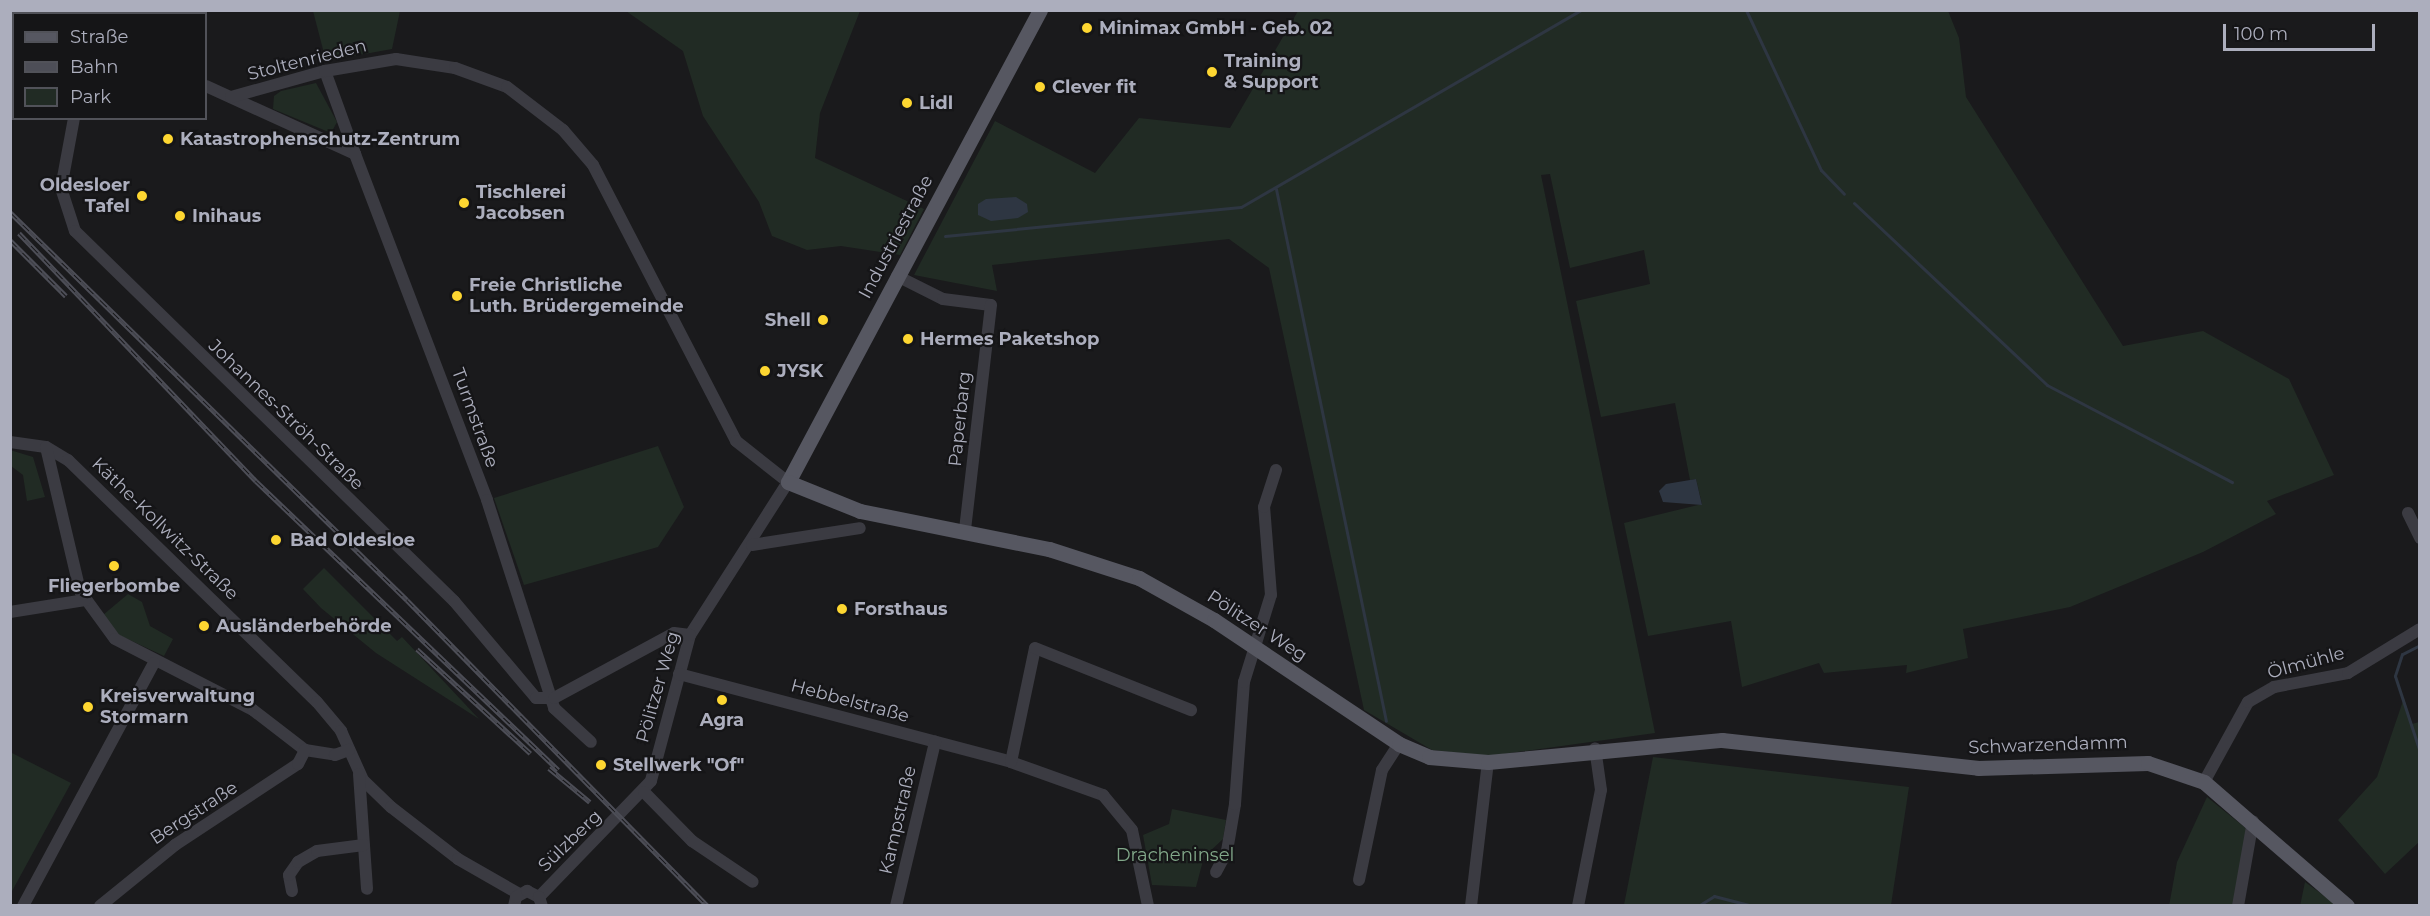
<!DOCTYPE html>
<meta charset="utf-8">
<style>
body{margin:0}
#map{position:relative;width:2430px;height:916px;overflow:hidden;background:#1a1a1c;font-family:Montserrat,sans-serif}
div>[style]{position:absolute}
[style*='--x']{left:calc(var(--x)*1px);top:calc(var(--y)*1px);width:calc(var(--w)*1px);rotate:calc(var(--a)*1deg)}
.green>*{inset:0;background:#212b24}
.water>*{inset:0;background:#2e3642}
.stream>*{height:3px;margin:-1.5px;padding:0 1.5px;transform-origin:1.5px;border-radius:1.5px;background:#2e3642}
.minor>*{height:12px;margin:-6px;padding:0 6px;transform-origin:6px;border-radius:6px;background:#3b3b42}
.major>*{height:15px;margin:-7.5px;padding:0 7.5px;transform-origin:7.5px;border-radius:7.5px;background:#565761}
.rail>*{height:5px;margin-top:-2.5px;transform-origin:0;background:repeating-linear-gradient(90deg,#151517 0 9px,#4d4e57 0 18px);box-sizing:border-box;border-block:2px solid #4d4e57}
.dots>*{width:16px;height:16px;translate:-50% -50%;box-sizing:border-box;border:3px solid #151517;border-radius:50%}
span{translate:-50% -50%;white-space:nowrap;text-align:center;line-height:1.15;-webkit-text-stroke:4.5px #151517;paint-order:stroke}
.poi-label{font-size:18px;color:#acaebd;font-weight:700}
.left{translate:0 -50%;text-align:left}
.right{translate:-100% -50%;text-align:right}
.street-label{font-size:18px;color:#acaebd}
.park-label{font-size:18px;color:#82a88a}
.frame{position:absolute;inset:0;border:12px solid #acaebd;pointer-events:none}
.legend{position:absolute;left:12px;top:12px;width:195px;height:108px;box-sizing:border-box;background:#151517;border:2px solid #515259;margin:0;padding:8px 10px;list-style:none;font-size:18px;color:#acaebd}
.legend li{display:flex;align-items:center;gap:12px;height:30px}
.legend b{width:30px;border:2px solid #515259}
.scale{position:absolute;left:2223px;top:24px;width:152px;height:27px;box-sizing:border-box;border:3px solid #acaebd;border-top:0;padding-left:8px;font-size:18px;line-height:21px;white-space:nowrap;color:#acaebd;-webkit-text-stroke:4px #151517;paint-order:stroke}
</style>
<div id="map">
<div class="green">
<i style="clip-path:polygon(313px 11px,400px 11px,392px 49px,326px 61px)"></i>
<i style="clip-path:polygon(626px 11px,860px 11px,820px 113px,815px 158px,924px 209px,900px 255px,841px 246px,807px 250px,772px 236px,759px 202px,703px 116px,683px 51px)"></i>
<i style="clip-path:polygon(1298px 11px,1948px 11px,1959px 38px,1966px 97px,2123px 346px,2203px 331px,2289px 379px,2334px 475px,2267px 501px,2276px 514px,2203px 552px,2070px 607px,1963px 629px,1968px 658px,1906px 673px,1907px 665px,1824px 673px,1819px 663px,1742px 687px,1731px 621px,1648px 636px,1624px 523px,1702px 504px,1696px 479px,1690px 480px,1675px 403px,1601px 417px,1576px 301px,1650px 284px,1644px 250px,1570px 268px,1550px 174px,1541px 175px,1655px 733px,1489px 756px,1432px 750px,1364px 710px,1269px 268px,1229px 239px,992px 265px,997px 291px,914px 275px,995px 121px,1095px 173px,1139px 118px,1230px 128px)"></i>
<i style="clip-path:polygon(316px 83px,337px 122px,331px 133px,273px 109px,274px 96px,281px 91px)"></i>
<i style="clip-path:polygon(658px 446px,684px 507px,658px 547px,524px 585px,494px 498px)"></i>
<i style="clip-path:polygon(10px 450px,33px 457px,45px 497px,27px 501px,23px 475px,11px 466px)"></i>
<i style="clip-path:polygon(324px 568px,397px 641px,402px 637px,479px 719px,376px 653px,321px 608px,303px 589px)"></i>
<i style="clip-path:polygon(128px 594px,142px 602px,150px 626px,173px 639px,164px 656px,119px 635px,103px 615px)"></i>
<i style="clip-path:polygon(2404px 698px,2412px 724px,2419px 722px,2419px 842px,2385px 874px,2338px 820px,2377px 777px)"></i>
<i style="clip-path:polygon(10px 752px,71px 783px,11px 893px,10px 893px)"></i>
<i style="clip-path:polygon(1653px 757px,1909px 787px,1891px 905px,1624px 905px)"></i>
<i style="clip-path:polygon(2207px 797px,2248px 830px,2233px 905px,2169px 906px,2177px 862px)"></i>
<i style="clip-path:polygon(1172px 809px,1226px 820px,1223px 839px,1204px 857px,1196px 887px,1152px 885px,1143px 835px,1169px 824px)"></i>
<i style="clip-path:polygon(2305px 882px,2337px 905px,2300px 906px)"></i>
</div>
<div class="water">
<i style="clip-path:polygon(1016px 197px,1027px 204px,1028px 212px,1018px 218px,991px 221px,978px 215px,978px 204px,986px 199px)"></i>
<i style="clip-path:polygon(1696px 479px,1702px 505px,1663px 502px,1659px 491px,1666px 484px)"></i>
</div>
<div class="stream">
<i style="--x:1746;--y:10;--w:177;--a:64.9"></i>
<i style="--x:1821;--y:170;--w:33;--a:46"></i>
<i style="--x:1276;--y:189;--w:543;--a:78.32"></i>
<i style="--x:1854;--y:203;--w:265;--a:43.3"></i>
<i style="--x:2047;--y:385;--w:209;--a:27.7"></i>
<i style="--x:945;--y:236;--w:297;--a:-5.6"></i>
<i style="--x:1241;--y:207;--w:393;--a:-30.1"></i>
<i style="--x:2420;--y:645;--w:20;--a:153"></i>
<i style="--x:2402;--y:654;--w:23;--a:108"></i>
<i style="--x:2395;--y:676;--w:80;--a:71.8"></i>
<i style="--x:1698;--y:906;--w:19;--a:-32"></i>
<i style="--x:1714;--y:896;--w:40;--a:14.4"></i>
</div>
<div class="minor">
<i style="--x:325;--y:71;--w:88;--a:70.1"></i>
<i style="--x:206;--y:86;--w:164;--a:24.5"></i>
<i style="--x:355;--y:154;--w:370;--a:69.1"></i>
<i style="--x:487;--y:500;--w:219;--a:72.1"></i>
<i style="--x:554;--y:708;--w:50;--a:42.6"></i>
<i style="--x:231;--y:97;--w:98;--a:-15.5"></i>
<i style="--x:325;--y:71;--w:72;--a:-9.6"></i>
<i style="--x:396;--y:59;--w:60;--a:8.7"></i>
<i style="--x:455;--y:68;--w:55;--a:20.1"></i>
<i style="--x:507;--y:87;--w:71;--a:37.5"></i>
<i style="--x:563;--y:130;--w:46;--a:49.4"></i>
<i style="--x:593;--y:165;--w:311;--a:62.6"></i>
<i style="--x:736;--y:441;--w:66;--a:38.3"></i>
<i style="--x:788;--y:482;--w:182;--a:122.6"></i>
<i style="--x:690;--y:635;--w:151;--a:105"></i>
<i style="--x:651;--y:781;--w:161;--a:134"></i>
<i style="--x:74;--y:118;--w:71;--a:100.5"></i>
<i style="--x:61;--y:188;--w:45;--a:72"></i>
<i style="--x:75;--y:231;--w:530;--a:44.31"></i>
<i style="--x:454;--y:601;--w:127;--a:49.8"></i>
<i style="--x:536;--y:698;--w:18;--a:0"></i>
<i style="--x:554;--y:698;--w:136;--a:-28.4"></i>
<i style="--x:674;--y:633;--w:16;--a:7"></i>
<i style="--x:897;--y:276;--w:51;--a:26.6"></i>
<i style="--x:943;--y:299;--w:48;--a:7.1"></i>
<i style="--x:991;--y:305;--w:226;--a:96.6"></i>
<i style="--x:10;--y:442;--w:36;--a:8"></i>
<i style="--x:46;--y:447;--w:26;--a:31"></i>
<i style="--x:68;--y:460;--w:347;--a:44.2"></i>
<i style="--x:317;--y:702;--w:38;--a:50"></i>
<i style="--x:341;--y:731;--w:54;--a:65.8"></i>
<i style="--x:363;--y:780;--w:39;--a:44"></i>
<i style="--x:391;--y:807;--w:85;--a:37.8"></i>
<i style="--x:458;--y:859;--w:70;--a:29.8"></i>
<i style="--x:46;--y:447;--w:148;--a:76.7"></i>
<i style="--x:80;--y:591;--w:59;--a:53.9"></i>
<i style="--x:115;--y:639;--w:155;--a:27.2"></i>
<i style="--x:253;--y:710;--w:66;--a:37.6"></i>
<i style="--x:305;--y:750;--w:30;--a:9"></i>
<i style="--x:335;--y:755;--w:15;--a:-20"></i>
<i style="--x:2408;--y:513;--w:28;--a:64"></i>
<i style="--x:752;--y:545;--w:109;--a:-8.9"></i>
<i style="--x:10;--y:612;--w:76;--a:-9.1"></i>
<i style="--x:679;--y:674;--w:343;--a:14.8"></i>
<i style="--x:1011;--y:762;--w:98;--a:19.7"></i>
<i style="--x:1103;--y:795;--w:45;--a:50.4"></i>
<i style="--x:1132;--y:830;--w:78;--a:78.1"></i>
<i style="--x:1011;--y:762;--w:116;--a:-78.1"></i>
<i style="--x:1035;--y:648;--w:168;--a:21.7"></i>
<i style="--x:359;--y:774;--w:115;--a:86"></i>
<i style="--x:2204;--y:782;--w:91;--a:-61.2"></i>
<i style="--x:2248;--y:702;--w:30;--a:-30"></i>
<i style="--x:2274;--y:687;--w:75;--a:-10.7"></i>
<i style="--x:2348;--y:673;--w:84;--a:-31.4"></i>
<i style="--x:644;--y:792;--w:69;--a:45.6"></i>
<i style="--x:692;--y:841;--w:73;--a:33.9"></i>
<i style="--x:1216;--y:872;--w:24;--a:-62"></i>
<i style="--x:1227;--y:851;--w:48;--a:-80.3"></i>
<i style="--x:1235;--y:804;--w:122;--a:-85.8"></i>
<i style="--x:1244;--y:682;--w:91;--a:-72.8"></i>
<i style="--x:1271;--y:595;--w:88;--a:-94.5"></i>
<i style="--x:1264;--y:507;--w:39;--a:-72"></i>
<i style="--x:1359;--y:880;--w:112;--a:-78.2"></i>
<i style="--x:1382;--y:770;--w:31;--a:-57"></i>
<i style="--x:292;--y:891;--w:16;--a:-101"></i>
<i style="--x:289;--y:875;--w:16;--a:-55"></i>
<i style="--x:298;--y:862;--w:22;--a:-30"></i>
<i style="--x:317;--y:851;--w:47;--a:-7.3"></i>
<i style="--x:23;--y:906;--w:276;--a:-61.7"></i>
<i style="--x:100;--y:906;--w:97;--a:-39.1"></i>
<i style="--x:175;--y:845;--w:147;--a:-33.4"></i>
<i style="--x:298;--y:764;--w:16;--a:-63"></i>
<i style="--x:514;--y:906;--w:9;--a:-77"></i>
<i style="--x:516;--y:897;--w:13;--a:-29"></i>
<i style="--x:527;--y:891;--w:13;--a:27"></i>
<i style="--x:539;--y:897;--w:9;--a:72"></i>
<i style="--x:896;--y:906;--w:169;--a:-76.6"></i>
<i style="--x:1471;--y:906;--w:145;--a:-83.3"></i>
<i style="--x:1578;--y:906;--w:118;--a:-78.8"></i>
<i style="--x:1601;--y:790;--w:42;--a:-98.1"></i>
<i style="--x:2238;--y:906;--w:86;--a:-80"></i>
</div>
<div class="major">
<i style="--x:1040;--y:10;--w:535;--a:118.1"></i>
<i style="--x:788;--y:482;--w:78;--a:21.9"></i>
<i style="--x:860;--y:511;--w:193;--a:11.4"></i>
<i style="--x:1049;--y:549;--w:95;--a:17.9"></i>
<i style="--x:1139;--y:578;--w:86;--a:29.2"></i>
<i style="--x:1214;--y:620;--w:223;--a:33.8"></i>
<i style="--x:1399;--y:744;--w:33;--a:23"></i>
<i style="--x:1429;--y:757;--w:59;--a:4.8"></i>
<i style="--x:1488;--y:762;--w:235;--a:-5.4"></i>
<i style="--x:1722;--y:740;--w:258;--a:6.2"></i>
<i style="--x:1978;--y:768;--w:170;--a:-1.7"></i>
<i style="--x:2148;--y:763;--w:59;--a:18.7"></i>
<i style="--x:2204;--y:782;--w:189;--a:40.9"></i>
</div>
<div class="rail">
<i style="--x:10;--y:212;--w:555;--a:44.34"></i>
<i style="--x:407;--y:600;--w:429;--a:45.5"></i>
<i style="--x:19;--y:233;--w:343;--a:46.3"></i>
<i style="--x:256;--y:481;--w:418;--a:43.7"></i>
<i style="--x:10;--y:240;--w:79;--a:45"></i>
<i style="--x:417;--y:649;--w:154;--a:42.6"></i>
<i style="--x:549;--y:768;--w:53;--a:39.7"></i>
</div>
<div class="dots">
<i style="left:1087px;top:28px;background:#fdd631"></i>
<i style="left:1212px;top:72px;background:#fdd631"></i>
<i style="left:1040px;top:87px;background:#fdd631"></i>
<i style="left:907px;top:103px;background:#fdd631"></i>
<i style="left:168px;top:139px;background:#fdd631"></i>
<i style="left:142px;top:196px;background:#fdd631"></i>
<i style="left:464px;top:203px;background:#fdd631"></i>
<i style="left:180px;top:216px;background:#fdd631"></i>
<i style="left:457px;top:296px;background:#fdd631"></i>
<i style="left:823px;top:320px;background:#fdd631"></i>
<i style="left:908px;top:339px;background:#fdd631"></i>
<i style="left:765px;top:371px;background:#fdd631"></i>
<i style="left:276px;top:540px;background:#fdd631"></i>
<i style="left:114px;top:566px;background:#fdd631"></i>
<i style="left:842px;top:609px;background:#fdd631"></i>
<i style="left:204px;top:626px;background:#fdd631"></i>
<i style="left:722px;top:700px;background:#fdd631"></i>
<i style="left:88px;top:707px;background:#fdd631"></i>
<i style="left:601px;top:765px;background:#fdd631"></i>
</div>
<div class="poi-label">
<span class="left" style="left:1099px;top:28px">Minimax GmbH - Geb. 02</span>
<span class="left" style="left:1224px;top:72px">Training<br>&amp; Support</span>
<span class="left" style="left:1052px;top:87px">Clever fit</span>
<span class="left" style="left:919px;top:103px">Lidl</span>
<span class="left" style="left:180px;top:139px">Katastrophenschutz-Zentrum</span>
<span class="right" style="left:130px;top:196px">Oldesloer<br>Tafel</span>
<span class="left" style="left:476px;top:203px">Tischlerei<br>Jacobsen</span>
<span class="left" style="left:192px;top:216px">Inihaus</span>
<span class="left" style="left:469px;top:296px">Freie Christliche<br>Luth. Brüdergemeinde</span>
<span class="right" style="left:811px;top:320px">Shell</span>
<span class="left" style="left:920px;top:339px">Hermes Paketshop</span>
<span class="left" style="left:777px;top:371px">JYSK</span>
<span class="left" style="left:290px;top:540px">Bad Oldesloe</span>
<span style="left:114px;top:586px">Fliegerbombe</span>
<span class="left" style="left:854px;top:609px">Forsthaus</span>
<span class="left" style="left:216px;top:626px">Ausländerbehörde</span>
<span class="left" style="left:100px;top:707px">Kreisverwaltung<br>Stormarn</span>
<span style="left:722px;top:720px">Agra</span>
<span class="left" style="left:613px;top:765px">Stellwerk "Of"</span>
</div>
<div class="street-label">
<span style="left:307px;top:60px;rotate:-14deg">Stoltenrieden</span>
<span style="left:896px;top:237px;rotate:-62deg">Industriestraße</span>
<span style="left:286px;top:415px;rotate:44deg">Johannes-Ströh-Straße</span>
<span style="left:475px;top:418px;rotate:70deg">Turmstraße</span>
<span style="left:960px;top:419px;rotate:-84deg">Paperbarg</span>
<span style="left:165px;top:529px;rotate:44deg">Käthe-Kollwitz-Straße</span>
<span style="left:1257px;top:626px;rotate:33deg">Pölitzer Weg</span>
<span style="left:2306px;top:663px;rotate:-15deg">Ölmühle</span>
<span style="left:658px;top:687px;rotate:-74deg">Pölitzer Weg</span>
<span style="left:850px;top:701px;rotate:15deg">Hebbelstraße</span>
<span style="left:2048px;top:745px;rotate:-2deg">Schwarzendamm</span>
<span style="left:194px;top:813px;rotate:-33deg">Bergstraße</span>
<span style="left:898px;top:820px;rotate:-77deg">Kampstraße</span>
<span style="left:570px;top:841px;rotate:-44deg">Sülzberg</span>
</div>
<div class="park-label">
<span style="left:1175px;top:855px">Dracheninsel</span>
</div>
<div class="frame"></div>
<ul class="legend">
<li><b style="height:8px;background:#565761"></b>Straße</li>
<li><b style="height:8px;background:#4d4e57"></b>Bahn</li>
<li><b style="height:16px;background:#212b24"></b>Park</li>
</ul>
<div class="scale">100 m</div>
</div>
